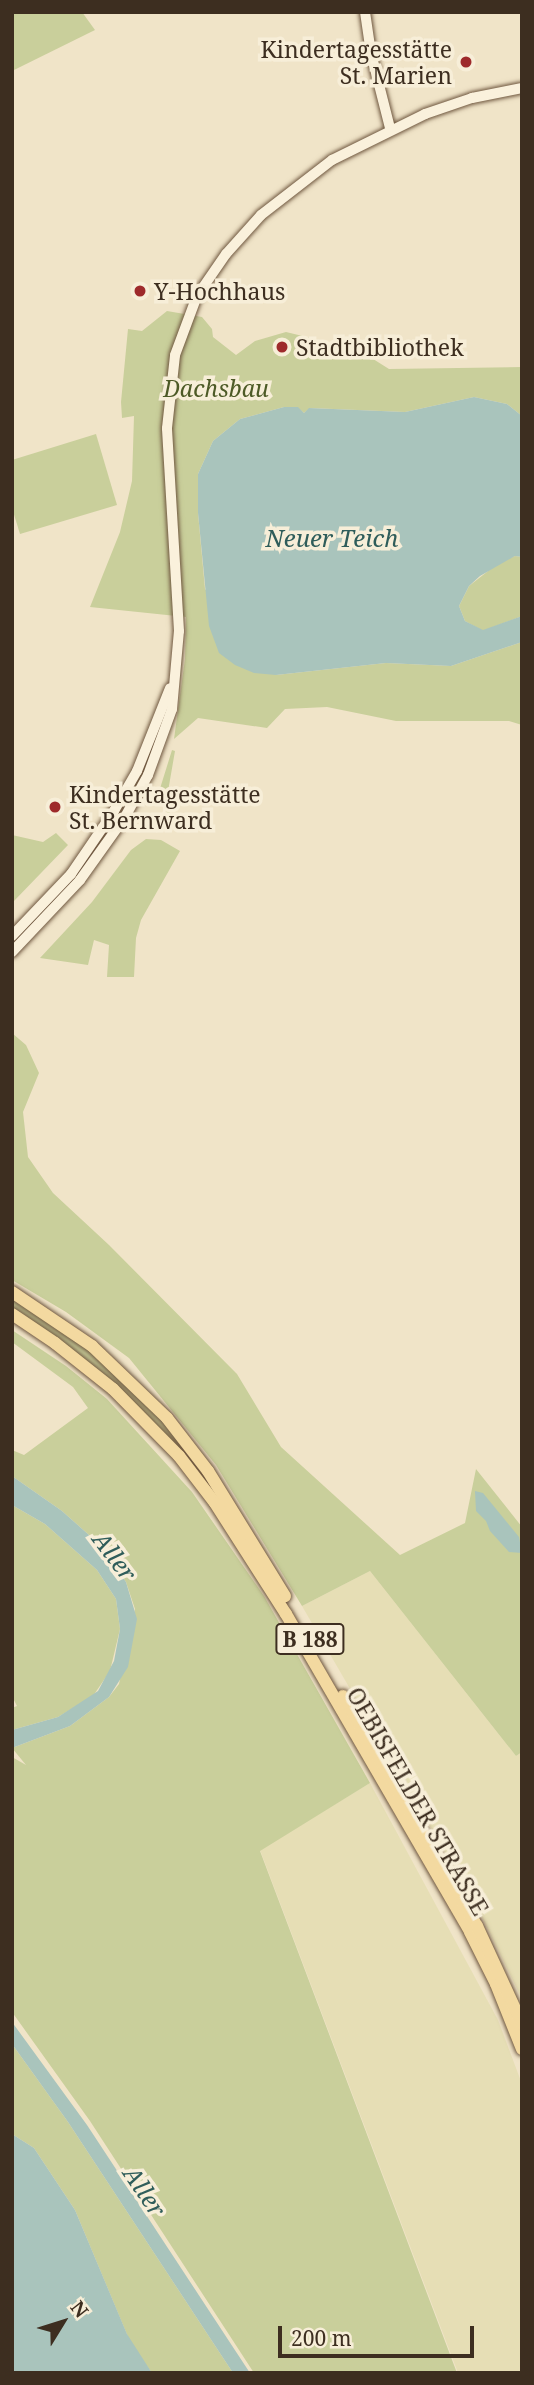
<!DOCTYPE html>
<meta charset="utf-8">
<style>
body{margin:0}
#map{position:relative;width:534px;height:2385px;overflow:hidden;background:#f0e4c8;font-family:"Noto Serif",serif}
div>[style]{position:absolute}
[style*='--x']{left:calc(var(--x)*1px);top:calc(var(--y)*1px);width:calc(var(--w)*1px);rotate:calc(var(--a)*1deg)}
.farmland>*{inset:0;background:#e6deb5}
.green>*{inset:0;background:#c9cf9b}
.water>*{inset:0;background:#a9c4bc}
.roads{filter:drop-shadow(0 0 2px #6f573f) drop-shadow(0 0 2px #6f573f)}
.secondary>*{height:10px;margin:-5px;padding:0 5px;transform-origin:5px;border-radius:5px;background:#faf1dc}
.primary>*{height:12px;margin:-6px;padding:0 6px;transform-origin:6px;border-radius:6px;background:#f3d9a0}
.dots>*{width:19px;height:19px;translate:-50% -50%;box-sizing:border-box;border:4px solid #f7eed8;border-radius:50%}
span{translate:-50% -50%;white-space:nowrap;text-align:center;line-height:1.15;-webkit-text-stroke:7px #f7eed8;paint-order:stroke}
.shield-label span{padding:2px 5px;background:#f7eed8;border:2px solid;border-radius:5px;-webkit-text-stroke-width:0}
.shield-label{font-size:21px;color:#3d2e20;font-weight:700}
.poi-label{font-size:23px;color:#3d2e20}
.right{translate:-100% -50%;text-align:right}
.left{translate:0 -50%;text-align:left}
.park-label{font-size:23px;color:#4d5a26;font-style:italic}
.street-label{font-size:23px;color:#3d2e20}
.water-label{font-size:24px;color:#2f5d5a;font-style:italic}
.frame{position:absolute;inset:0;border:14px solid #3d2e20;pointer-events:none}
.north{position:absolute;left:28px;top:2287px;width:70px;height:70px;-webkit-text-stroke:5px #f7eed8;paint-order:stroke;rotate:52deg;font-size:19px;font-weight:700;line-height:28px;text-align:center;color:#3d2e20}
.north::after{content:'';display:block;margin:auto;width:24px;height:32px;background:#3d2e20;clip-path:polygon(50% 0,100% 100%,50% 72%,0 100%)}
.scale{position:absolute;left:278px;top:2326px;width:196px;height:32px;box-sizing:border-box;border:4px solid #3d2e20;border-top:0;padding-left:9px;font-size:21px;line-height:24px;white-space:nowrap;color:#3d2e20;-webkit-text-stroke:5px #f7eed8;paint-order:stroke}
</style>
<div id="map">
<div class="farmland">
<i style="clip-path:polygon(370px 1571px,516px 1756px,522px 1752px,522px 1999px,479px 1911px,302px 1606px)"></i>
<i style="clip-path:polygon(370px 1783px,498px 2020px,522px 2084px,522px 2373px,458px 2373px,260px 1850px)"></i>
</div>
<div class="green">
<i style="clip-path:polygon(12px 12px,82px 12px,95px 30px,12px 71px)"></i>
<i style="clip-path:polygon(167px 311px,202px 317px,212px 329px,213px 337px,236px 355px,255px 341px,286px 332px,315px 339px,333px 353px,362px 352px,389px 369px,522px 367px,522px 416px,507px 404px,474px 397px,405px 412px,310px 408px,304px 413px,298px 408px,284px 407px,240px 419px,213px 441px,198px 474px,198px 513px,205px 589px,276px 675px,386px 663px,451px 666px,522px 642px,522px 725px,509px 721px,396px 721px,327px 707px,285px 709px,267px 728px,198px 718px,174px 739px,185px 659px,186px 617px,90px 607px,120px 532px,132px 481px,134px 416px,122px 418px,121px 402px,128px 329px,142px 331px)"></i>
<i style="clip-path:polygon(96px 434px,117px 505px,20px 534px,12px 508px,12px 460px)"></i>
<i style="clip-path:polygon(515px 556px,522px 557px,522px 616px,483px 631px,465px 621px,459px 606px,469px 586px,497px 564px)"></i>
<i style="clip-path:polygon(172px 750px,175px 751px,166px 803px,171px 815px,196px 820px,194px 832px,172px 819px,160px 802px,158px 795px)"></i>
<i style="clip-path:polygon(56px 833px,68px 845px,14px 901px,12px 835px,43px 842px)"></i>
<i style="clip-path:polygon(146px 839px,161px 840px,180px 851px,141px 920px,136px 938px,134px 977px,107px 977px,109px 945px,94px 940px,88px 965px,40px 958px,92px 902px,131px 850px)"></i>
<i style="clip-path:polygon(12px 1033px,26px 1045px,39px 1073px,23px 1112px,28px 1157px,53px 1193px,109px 1245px,237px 1374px,281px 1447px,400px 1555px,465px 1523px,476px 1469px,522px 1527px,522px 1752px,516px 1756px,370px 1571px,302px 1606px,216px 1465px,129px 1358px,66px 1312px,12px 1280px)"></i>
<i style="clip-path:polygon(12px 1300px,26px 1305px,89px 1349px,143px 1399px,185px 1447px,253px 1551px,180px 1451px,12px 1310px)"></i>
<i style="clip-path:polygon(12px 1330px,66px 1366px,107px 1399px,192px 1492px,264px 1596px,370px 1783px,260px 1851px,457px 2373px,254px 2373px,90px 2121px,12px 2012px,12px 1757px,26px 1765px,12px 1748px,70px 1726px,109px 1697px,119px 1684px,135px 1609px,126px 1582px,98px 1543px,62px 1511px,12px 1476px,12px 1450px,24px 1455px,88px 1408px,73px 1387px,12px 1342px)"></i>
<i style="clip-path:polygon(12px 1505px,45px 1524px,97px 1570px,116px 1599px,120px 1629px,110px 1671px,93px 1696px,58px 1717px,12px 1730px,12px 1708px,17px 1706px,12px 1696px)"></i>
<i style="clip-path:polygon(12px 2044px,68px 2122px,233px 2373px,152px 2373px,131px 2344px,75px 2210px,34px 2148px,12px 2134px)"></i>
</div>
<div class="water">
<i style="clip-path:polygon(474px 397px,507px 404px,522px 416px,522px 557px,515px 556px,480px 576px,469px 586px,459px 606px,465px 621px,483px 630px,522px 616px,522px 642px,451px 666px,386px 663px,276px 675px,254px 673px,235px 665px,219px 653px,209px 626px,198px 513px,198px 474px,213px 441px,240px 419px,284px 407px,298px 407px,304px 413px,309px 408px,405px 412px)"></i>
<i style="clip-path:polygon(12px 1476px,62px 1511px,98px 1543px,126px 1582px,137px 1619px,128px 1667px,109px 1697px,70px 1726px,12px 1748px,12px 1730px,58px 1717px,98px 1691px,114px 1661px,120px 1629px,116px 1599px,97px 1570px,45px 1524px,12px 1505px)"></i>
<i style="clip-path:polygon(475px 1491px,483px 1493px,519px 1537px,522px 1553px,509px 1552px,490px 1531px,486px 1521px,476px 1511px)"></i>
<i style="clip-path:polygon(12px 2022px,87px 2125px,250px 2373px,233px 2373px,68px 2122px,12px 2044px)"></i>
<i style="clip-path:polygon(12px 2134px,34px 2148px,75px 2210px,127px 2334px,152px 2373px,12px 2373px)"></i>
</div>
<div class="roads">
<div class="secondary">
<i style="--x:365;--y:12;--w:41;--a:81.7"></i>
<i style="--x:371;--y:53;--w:77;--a:75.8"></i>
<i style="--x:12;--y:936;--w:86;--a:-46.4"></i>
<i style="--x:71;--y:874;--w:76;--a:-55.7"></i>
<i style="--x:114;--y:811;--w:46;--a:-60.1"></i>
<i style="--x:137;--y:771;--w:89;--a:-68.3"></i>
<i style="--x:12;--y:952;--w:99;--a:-46.6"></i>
<i style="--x:80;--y:880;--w:77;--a:-54.5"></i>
<i style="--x:125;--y:817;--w:48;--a:-61.3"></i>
<i style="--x:148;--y:775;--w:70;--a:-70"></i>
<i style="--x:172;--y:709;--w:78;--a:-84.9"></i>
<i style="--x:179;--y:631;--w:203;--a:-93.4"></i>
<i style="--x:167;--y:428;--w:73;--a:-83.7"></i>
<i style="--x:175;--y:355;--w:63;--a:-69.6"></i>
<i style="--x:197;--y:296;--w:51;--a:-55.4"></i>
<i style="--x:226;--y:254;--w:52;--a:-48.1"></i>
<i style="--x:261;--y:215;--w:90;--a:-37.8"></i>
<i style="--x:332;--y:160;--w:104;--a:-26.3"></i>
<i style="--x:425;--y:114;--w:50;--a:-18.8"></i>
<i style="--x:472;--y:98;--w:51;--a:-11.3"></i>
</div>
<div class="primary">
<i style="--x:12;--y:1292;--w:97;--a:34"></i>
<i style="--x:92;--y:1346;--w:104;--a:43.8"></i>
<i style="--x:167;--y:1418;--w:67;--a:52.3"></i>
<i style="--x:208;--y:1471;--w:147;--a:58.4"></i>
<i style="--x:12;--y:1314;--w:52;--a:34"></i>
<i style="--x:55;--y:1343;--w:74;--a:38.4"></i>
<i style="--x:113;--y:1389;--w:94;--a:45.4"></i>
<i style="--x:179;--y:1456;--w:59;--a:52.5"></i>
<i style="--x:215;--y:1503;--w:132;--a:57.4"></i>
<i style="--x:286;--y:1614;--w:367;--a:59.9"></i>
<i style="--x:470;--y:1932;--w:58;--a:63.4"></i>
<i style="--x:496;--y:1984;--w:70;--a:68.2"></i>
<i style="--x:343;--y:1696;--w:266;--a:59.8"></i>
<i style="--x:477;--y:1926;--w:108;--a:65.3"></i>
</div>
</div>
<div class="dots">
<i style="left:466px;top:62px;background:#9e2a2b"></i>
<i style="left:140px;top:291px;background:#9e2a2b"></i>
<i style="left:282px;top:347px;background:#9e2a2b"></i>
<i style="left:55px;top:807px;background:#9e2a2b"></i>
</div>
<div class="shield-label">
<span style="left:310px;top:1639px">B 188</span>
</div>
<div class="poi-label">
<span class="right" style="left:452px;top:62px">Kindertagesstätte<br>St. Marien</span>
<span class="left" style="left:154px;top:291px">Y-Hochhaus</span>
<span class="left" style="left:296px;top:347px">Stadtbibliothek</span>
<span class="left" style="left:69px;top:807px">Kindertagesstätte<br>St. Bernward</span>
</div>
<div class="park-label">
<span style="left:216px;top:388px">Dachsbau</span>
</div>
<div class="street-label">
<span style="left:418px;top:1801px;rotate:60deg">OEBISFELDER STRASSE</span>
</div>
<div class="water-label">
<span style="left:332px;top:538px">Neuer Teich</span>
<span style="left:115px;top:1556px;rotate:53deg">Aller</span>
<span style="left:145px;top:2191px;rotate:56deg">Aller</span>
</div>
<div class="frame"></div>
<div class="north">N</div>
<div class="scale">200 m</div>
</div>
